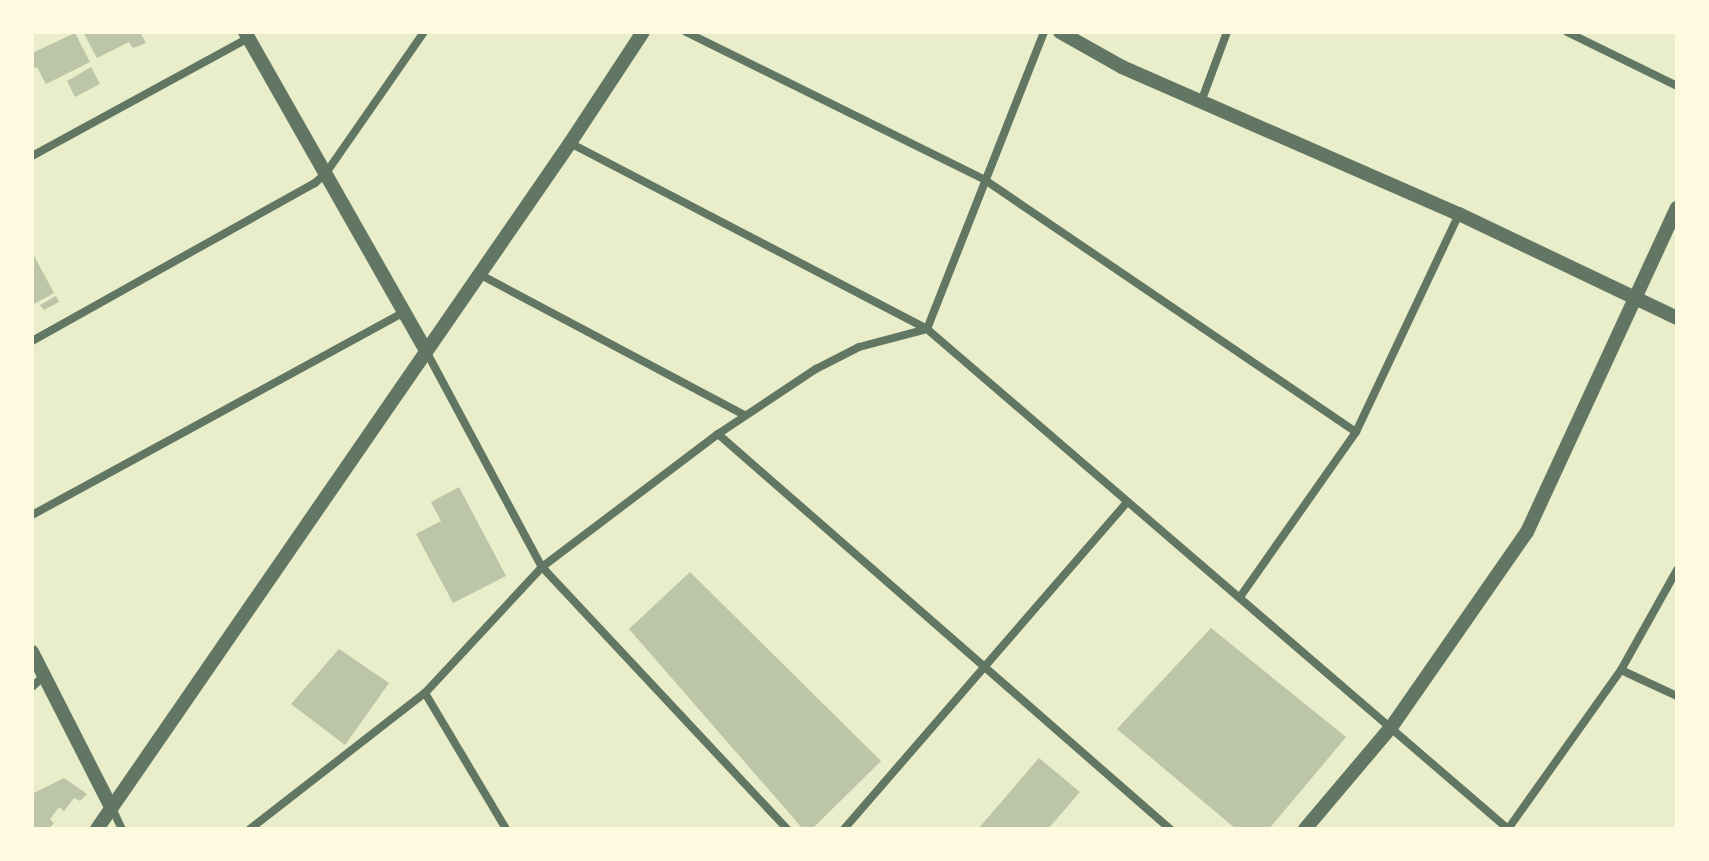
<!DOCTYPE html>
<style>
body{margin:0}
#map{position:relative;width:1709px;height:861px;overflow:hidden;background:#e9edc9;font-family:"Alegreya Sans",sans-serif}
div>[style]{position:absolute}
[style*='--x']{left:calc(var(--x)*1px);top:calc(var(--y)*1px);width:calc(var(--w)*1px);rotate:calc(var(--a)*1deg)}
.building>*{inset:0;background:#bcc5a7}
.minor>*{height:8px;margin:-4px;padding:0 4px;transform-origin:4px;border-radius:4px;background:#617663}
.tertiary>*{height:14px;margin:-7px;padding:0 7px;transform-origin:7px;border-radius:7px;background:#617663}
span{translate:-50% -50%;white-space:nowrap;text-align:center;line-height:1.15;-webkit-text-stroke:6px #fefae0;paint-order:stroke}
.frame{position:absolute;inset:0;border:34px solid #fefae0;pointer-events:none}
</style>
<div id="map">
<div class="building">
<i style="clip-path:polygon(83px 32px,140px 32px,146px 43px,133px 48px,129px 42px,97px 58px)"></i>
<i style="clip-path:polygon(75px 33px,90px 62px,46px 84px,37px 67px,32px 69px,32px 53px)"></i>
<i style="clip-path:polygon(91px 67px,100px 84px,75px 97px,67px 81px)"></i>
<i style="clip-path:polygon(32px 252px,54px 293px,32px 305px)"></i>
<i style="clip-path:polygon(56px 296px,59px 302px,44px 310px,40px 305px)"></i>
<i style="clip-path:polygon(459px 487px,506px 576px,453px 603px,416px 534px,441px 521px,431px 502px)"></i>
<i style="clip-path:polygon(690px 572px,881px 761px,812px 829px,803px 829px,629px 629px)"></i>
<i style="clip-path:polygon(1211px 628px,1346px 737px,1269px 829px,1236px 829px,1117px 729px)"></i>
<i style="clip-path:polygon(339px 649px,389px 683px,345px 745px,291px 704px)"></i>
<i style="clip-path:polygon(1039px 758px,1080px 792px,1048px 829px,978px 829px)"></i>
<i style="clip-path:polygon(64px 778px,87px 794px,80px 801px,74px 798px,64px 811px,59px 807px,50px 819px,54px 823px,49px 829px,32px 829px,32px 794px)"></i>
</div>
<div class="minor">
<i style="--x:686;--y:32;--w:334;--a:26.3"></i>
<i style="--x:985;--y:180;--w:448;--a:34.2"></i>
<i style="--x:1567;--y:32;--w:123;--a:26.1"></i>
<i style="--x:1201;--y:102;--w:75;--a:-69.6"></i>
<i style="--x:570;--y:143;--w:403;--a:27.5"></i>
<i style="--x:927;--y:329;--w:767;--a:40.71"></i>
<i style="--x:32;--y:156;--w:246;--a:-28.6"></i>
<i style="--x:479;--y:274;--w:300;--a:28"></i>
<i style="--x:32;--y:341;--w:324;--a:-29.2"></i>
<i style="--x:315;--y:183;--w:15;--a:-42"></i>
<i style="--x:326;--y:173;--w:172;--a:-55.2"></i>
<i style="--x:426;--y:351;--w:245;--a:61.8"></i>
<i style="--x:542;--y:567;--w:359;--a:46.9"></i>
<i style="--x:718;--y:434;--w:600;--a:41.15"></i>
<i style="--x:32;--y:515;--w:424;--a:-28.6"></i>
<i style="--x:1240;--y:597;--w:202;--a:-54.9"></i>
<i style="--x:1356;--y:432;--w:241;--a:-64.7"></i>
<i style="--x:1621;--y:670;--w:62;--a:24.9"></i>
<i style="--x:32;--y:687;--w:16;--a:-43"></i>
<i style="--x:425;--y:693;--w:158;--a:59.2"></i>
<i style="--x:112;--y:808;--w:23;--a:65"></i>
<i style="--x:250;--y:829;--w:222;--a:-37.9"></i>
<i style="--x:425;--y:693;--w:172;--a:-47.1"></i>
<i style="--x:542;--y:567;--w:221;--a:-37.1"></i>
<i style="--x:718;--y:434;--w:118;--a:-33.6"></i>
<i style="--x:816;--y:369;--w:48;--a:-27.1"></i>
<i style="--x:859;--y:347;--w:70;--a:-14.8"></i>
<i style="--x:927;--y:329;--w:319;--a:-68.5"></i>
<i style="--x:844;--y:829;--w:431;--a:-49.1"></i>
<i style="--x:1508;--y:829;--w:195;--a:-54.6"></i>
<i style="--x:1621;--y:670;--w:115;--a:-60.8"></i>
</div>
<div class="tertiary">
<i style="--x:245;--y:32;--w:366;--a:60.4"></i>
<i style="--x:1060;--y:32;--w:71;--a:29.4"></i>
<i style="--x:1122;--y:67;--w:368;--a:23.6"></i>
<i style="--x:1459;--y:214;--w:242;--a:25.5"></i>
<i style="--x:32;--y:652;--w:174;--a:63"></i>
<i style="--x:97;--y:829;--w:833;--a:-55.41"></i>
<i style="--x:570;--y:143;--w:133;--a:-56.7"></i>
<i style="--x:1305;--y:829;--w:135;--a:-49.8"></i>
<i style="--x:1392;--y:726;--w:236;--a:-55.2"></i>
<i style="--x:1527;--y:532;--w:357;--a:-65.2"></i>
</div>
<div class="frame"></div>
</div>
